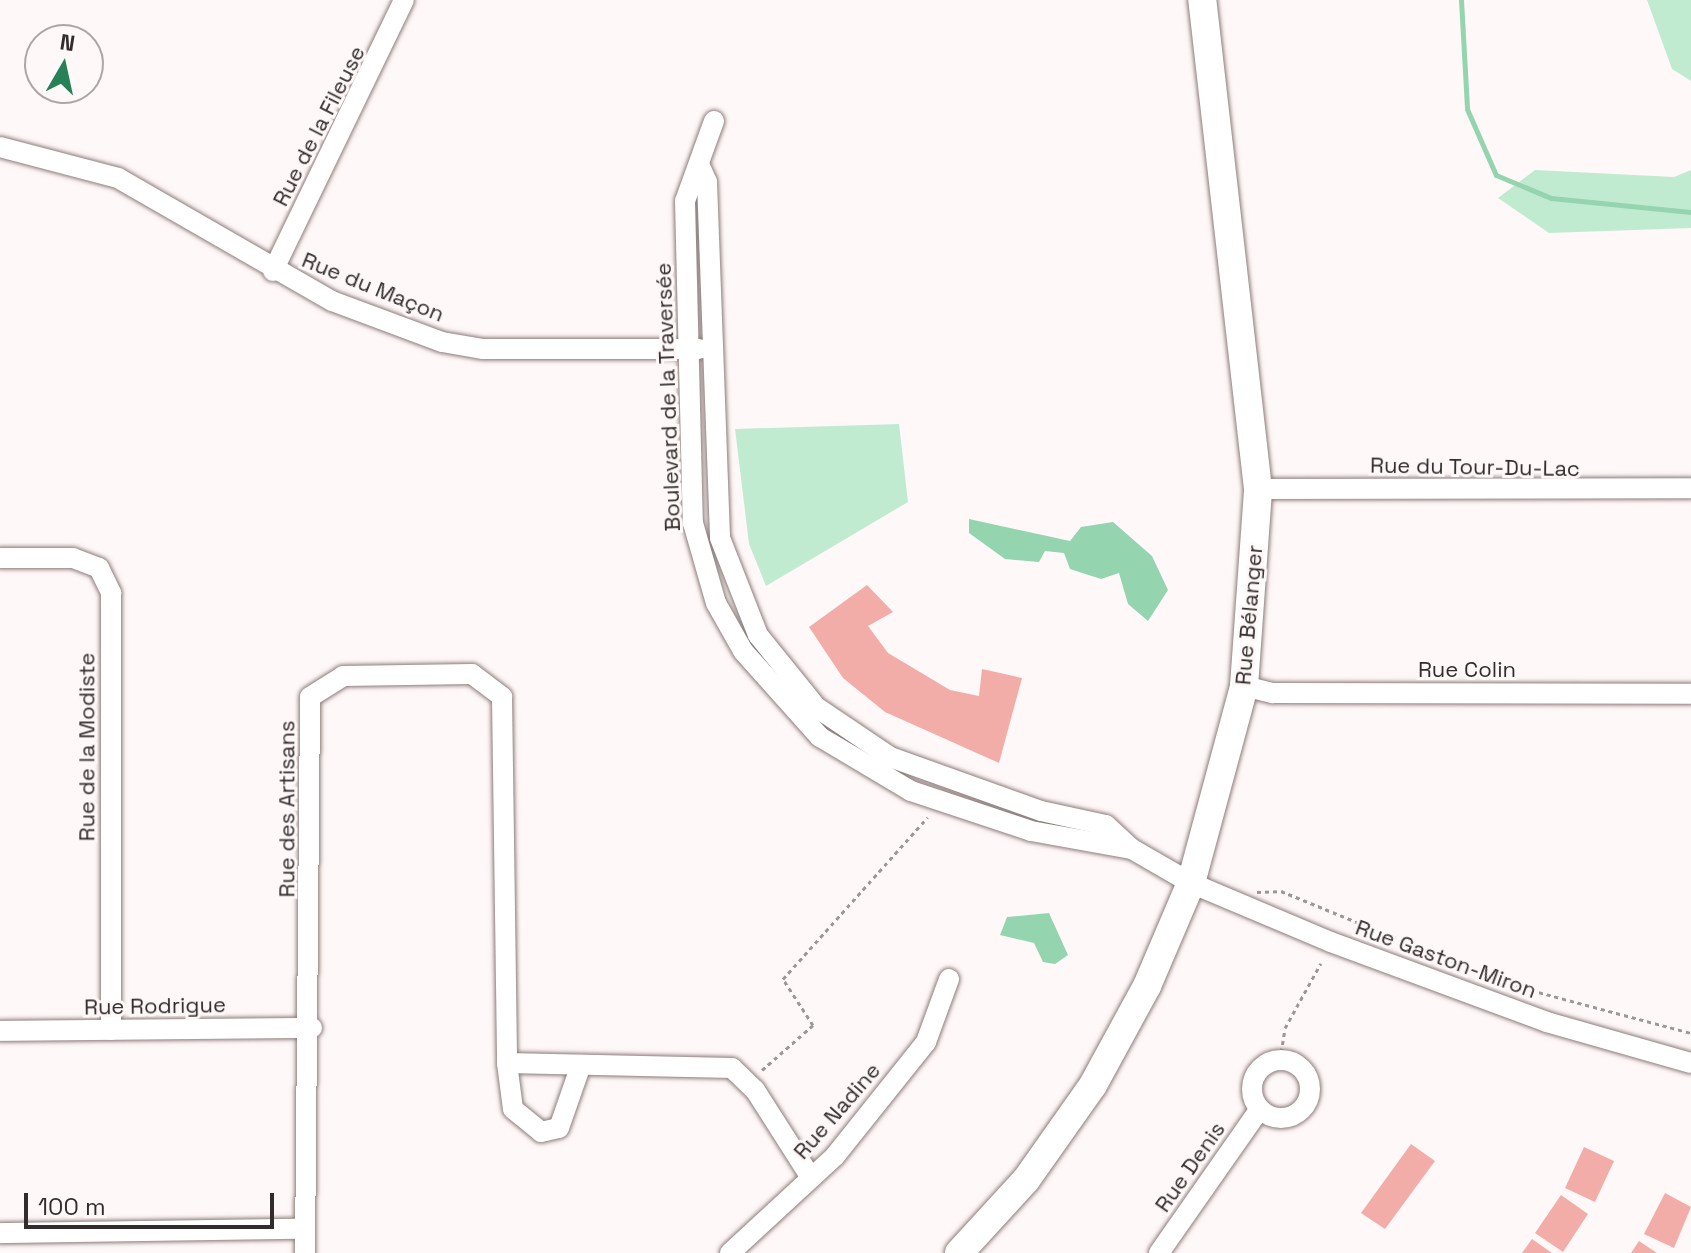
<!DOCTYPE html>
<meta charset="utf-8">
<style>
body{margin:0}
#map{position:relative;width:1691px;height:1253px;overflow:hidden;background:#fff8f8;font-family:"Space Grotesk",sans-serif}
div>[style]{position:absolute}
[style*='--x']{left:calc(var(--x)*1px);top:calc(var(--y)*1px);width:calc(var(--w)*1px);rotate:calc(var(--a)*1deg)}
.green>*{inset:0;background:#c1ebd1}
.water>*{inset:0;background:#94d4af}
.stream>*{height:5px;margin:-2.5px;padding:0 2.5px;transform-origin:2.5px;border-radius:2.5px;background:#94d4af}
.building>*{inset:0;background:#f3ada9}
.path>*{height:3px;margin-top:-1.5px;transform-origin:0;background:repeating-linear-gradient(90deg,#9e9797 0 4px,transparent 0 8px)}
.roads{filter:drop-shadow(0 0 2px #8c7c7b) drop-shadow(0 0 2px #8c7c7b)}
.street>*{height:20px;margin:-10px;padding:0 10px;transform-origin:10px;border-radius:10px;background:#fff}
.street>.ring{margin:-10px;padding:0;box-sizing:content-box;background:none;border:20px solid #fff;border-radius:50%}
.secondary>*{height:28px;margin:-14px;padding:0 14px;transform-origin:14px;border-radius:14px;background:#fff}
span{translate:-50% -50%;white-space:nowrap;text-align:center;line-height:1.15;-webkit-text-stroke:6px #fff8f8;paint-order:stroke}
.street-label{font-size:22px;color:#332c2c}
.north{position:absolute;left:24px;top:24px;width:80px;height:80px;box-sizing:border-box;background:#fff8f8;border:2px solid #ada6a6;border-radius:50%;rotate:9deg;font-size:22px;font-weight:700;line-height:32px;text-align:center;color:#332c2c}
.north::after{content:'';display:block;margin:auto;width:28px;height:36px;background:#268156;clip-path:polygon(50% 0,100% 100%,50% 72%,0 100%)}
.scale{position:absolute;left:24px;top:1193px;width:250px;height:36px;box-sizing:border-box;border:4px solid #332c2c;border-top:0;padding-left:10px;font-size:24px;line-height:28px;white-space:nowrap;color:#332c2c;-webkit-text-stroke:6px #fff8f8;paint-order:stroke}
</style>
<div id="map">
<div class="green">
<i style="clip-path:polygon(1647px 0,1691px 0,1691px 81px,1672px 69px)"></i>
<i style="clip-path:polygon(1535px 170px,1674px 177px,1691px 170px,1691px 228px,1549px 233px,1498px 198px)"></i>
<i style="clip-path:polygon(899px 424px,908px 502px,766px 586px,749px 544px,735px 429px)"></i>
</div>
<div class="water">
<i style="clip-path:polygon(969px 519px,1070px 541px,1081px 527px,1113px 522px,1152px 556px,1168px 590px,1148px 621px,1128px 604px,1119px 573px,1101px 579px,1070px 569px,1064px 553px,1045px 551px,1039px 562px,1005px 559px,969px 533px)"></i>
<i style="clip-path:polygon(1049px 913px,1068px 955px,1055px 964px,1043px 962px,1034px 943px,1000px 935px,1007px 917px)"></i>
</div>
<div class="stream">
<i style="--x:1461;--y:0;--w:109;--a:86.8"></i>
<i style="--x:1467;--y:109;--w:72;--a:66.3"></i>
<i style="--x:1496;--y:175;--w:60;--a:22.7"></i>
<i style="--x:1551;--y:198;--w:141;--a:5.7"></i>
</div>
<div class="building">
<i style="clip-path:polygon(867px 585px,893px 612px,868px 626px,888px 653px,950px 690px,979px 696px,982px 669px,1022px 678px,999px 763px,885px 712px,843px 678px,809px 627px)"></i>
<i style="clip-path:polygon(1411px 1144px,1435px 1161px,1385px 1229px,1361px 1213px)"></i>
<i style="clip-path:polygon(1584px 1147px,1614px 1161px,1595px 1202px,1565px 1188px)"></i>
<i style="clip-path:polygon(1665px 1193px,1691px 1207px,1674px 1248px,1644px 1234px)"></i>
<i style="clip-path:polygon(1561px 1195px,1588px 1214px,1563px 1252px,1535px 1233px)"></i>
<i style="clip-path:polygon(1532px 1239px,1552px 1253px,1522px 1253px)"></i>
<i style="clip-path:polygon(1639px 1241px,1657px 1253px,1631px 1253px)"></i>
</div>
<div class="path">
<i style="--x:1257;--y:892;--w:24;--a:-2"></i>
<i style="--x:1281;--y:891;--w:245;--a:22.3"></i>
<i style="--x:1508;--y:984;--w:189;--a:15"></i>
<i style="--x:1280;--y:1060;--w:32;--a:-81"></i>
<i style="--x:1285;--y:1028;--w:74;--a:-61"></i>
<i style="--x:762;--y:1070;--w:68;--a:-41.4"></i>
<i style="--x:813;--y:1025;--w:55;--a:-123.1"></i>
<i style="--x:783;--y:979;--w:217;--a:-48.2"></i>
</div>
<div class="roads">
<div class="street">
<i style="--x:714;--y:121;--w:85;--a:109.9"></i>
<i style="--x:685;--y:201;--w:322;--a:88.6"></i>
<i style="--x:693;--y:523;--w:83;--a:74"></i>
<i style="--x:716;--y:603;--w:55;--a:60.6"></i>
<i style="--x:743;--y:651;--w:115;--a:48.2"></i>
<i style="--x:820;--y:737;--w:106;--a:30.7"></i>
<i style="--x:911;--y:791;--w:126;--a:18.4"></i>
<i style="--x:1031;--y:831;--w:103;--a:10.1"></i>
<i style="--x:0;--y:147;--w:122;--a:14.7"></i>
<i style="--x:118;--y:178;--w:247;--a:29.9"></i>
<i style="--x:332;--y:301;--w:117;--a:20.4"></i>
<i style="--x:442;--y:342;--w:42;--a:9.7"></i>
<i style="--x:483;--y:349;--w:216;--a:0"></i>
<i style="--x:699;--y:164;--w:20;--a:66"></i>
<i style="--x:707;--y:182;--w:356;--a:87.9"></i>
<i style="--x:720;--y:538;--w:104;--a:68.6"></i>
<i style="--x:758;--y:635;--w:92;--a:51.1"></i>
<i style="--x:816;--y:707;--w:89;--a:34"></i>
<i style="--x:890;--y:757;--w:160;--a:19.7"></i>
<i style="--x:1041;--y:811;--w:66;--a:12.2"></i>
<i style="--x:1106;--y:825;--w:35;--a:43"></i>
<i style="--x:1132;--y:849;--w:68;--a:30"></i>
<i style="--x:1191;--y:883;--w:152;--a:22.9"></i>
<i style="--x:1331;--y:942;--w:230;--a:20.3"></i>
<i style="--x:1547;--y:1022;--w:150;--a:15.9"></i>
<i style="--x:273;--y:271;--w:301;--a:-64.2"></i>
<i style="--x:1258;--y:489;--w:433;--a:-0.1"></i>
<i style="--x:0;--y:558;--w:73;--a:0"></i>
<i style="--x:73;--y:558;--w:28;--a:21"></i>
<i style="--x:99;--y:568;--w:28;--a:64"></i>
<i style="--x:111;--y:593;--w:437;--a:90"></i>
<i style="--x:1244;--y:686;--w:30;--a:14"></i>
<i style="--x:1273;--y:693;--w:418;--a:0.1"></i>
<i style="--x:0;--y:1031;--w:312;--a:-0.6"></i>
<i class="ring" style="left:1252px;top:1060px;width:38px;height:38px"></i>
<i style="--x:507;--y:1063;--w:46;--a:82.6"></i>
<i style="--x:513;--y:1109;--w:36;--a:39"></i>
<i style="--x:541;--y:1132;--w:18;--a:-13"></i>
<i style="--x:559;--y:1128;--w:67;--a:-70.8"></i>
<i style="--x:0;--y:1233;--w:305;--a:-0.8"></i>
<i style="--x:305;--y:1253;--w:556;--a:-89.48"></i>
<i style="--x:310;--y:697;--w:39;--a:-32"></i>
<i style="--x:343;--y:676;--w:129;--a:-0.9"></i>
<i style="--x:472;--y:674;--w:38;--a:37"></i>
<i style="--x:502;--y:697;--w:366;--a:89.2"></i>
<i style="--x:507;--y:1063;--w:225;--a:1.3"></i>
<i style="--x:732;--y:1068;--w:32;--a:44"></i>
<i style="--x:755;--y:1090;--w:104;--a:57.5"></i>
<i style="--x:730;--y:1253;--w:143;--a:-42.7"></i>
<i style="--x:835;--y:1156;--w:146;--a:-51.4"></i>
<i style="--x:926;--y:1042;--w:67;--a:-69.9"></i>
<i style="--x:1159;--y:1253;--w:176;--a:-55"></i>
</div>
<div class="secondary">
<i style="--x:959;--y:1253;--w:99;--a:-47.5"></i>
<i style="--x:1026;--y:1180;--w:116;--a:-54.8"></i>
<i style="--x:1093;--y:1085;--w:113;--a:-61.4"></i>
<i style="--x:1147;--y:986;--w:112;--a:-66.9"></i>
<i style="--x:1191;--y:883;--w:204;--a:-74.9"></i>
<i style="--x:1244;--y:686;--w:197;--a:-85.9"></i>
<i style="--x:1258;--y:489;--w:492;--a:-96.5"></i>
</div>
</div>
<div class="street-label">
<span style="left:319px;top:126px;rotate:-63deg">Rue de la Fileuse</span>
<span style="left:373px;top:287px;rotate:22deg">Rue du Maçon</span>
<span style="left:668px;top:397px;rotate:-92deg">Boulevard de la Traversée</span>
<span style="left:1475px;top:467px;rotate:1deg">Rue du Tour-Du-Lac</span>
<span style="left:1249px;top:615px;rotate:-85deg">Rue Bélanger</span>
<span style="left:1467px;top:670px">Rue Colin</span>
<span style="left:87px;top:747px;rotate:-90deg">Rue de la Modiste</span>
<span style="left:287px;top:809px;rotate:-90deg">Rue des Artisans</span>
<span style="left:1446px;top:959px;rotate:20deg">Rue Gaston-Miron</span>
<span style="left:155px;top:1006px;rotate:-1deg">Rue Rodrigue</span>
<span style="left:837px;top:1111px;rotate:-49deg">Rue Nadine</span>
<span style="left:1190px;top:1167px;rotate:-55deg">Rue Denis</span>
</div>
<div class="north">N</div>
<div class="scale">100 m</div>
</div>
